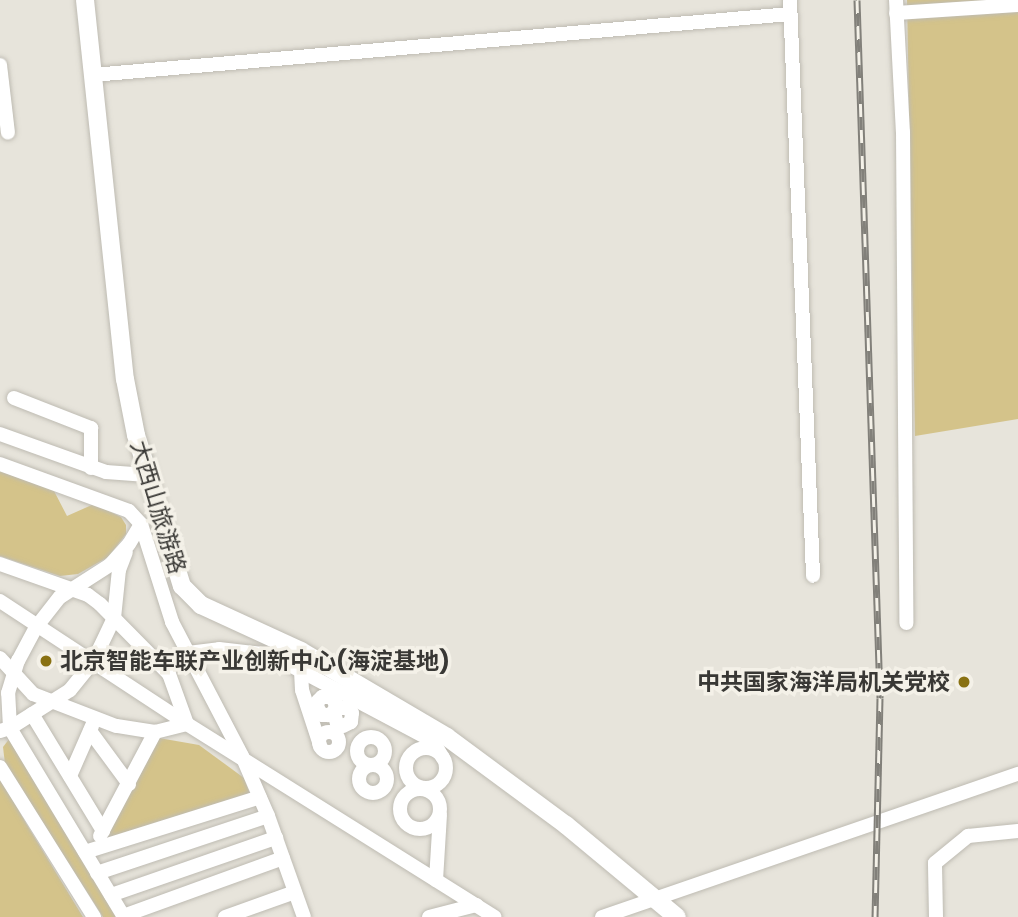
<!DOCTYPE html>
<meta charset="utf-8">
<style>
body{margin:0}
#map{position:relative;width:1018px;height:917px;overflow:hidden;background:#e7e4db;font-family:Poppins,"Noto Sans SC",sans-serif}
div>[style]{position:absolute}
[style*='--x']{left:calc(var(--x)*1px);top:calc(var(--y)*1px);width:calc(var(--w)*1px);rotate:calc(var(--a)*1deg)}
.green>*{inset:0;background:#d4c38a}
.roads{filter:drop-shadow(0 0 2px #bebbb2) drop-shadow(0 0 2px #bebbb2)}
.minor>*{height:14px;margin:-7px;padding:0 7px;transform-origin:7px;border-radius:7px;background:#fff}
.minor>.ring{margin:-7px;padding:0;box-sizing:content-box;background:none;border:14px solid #fff;border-radius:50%}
.tertiary>*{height:18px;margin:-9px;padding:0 9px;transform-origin:9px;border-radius:9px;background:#fff}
.rail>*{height:7px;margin-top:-3.5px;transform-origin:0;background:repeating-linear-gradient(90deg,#f4f1e8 0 13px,#82807a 0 26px);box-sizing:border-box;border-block:2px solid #82807a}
.dots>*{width:19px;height:19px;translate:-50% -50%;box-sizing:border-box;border:4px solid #f4f1e8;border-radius:50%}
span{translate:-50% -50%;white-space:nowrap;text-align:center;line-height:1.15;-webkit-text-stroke:7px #f4f1e8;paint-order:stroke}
.street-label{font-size:23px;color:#393835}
.poi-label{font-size:23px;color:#393835;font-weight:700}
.left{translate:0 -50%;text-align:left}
.right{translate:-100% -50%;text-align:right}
</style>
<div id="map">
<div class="green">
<i style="clip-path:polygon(907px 0,1018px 0,1018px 419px,915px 436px)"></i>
<i style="clip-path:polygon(0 471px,53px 489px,67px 516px,94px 504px,121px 517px,126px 525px,126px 534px,108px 557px,78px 574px,60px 576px,0 556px)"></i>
<i style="clip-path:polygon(10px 738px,120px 917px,103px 917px,5px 764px,3px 747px)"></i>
<i style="clip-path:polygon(159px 738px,199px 745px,244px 778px,250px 794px,104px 841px)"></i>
<i style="clip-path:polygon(0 778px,27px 825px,83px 917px,0 917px)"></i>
</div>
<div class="roads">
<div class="minor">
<i style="--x:790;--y:0;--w:576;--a:87.71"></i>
<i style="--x:896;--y:0;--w:132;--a:87"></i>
<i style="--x:903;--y:132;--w:491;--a:89.6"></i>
<i style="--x:896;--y:13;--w:122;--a:-3.8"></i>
<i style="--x:0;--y:65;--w:68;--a:83.3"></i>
<i style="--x:93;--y:75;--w:700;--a:-5"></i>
<i style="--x:14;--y:398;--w:83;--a:21.3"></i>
<i style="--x:91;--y:428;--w:40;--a:90"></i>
<i style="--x:0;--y:434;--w:113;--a:19.7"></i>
<i style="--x:106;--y:472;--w:41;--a:4.2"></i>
<i style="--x:0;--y:464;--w:137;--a:20"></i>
<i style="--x:129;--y:511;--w:18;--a:47"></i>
<i style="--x:141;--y:524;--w:103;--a:72.4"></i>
<i style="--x:172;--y:622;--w:151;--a:62.4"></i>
<i style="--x:242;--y:756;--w:65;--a:66.6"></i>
<i style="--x:268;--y:816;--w:107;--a:70.4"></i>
<i style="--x:0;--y:564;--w:93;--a:19.4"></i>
<i style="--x:88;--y:595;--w:15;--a:37"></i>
<i style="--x:100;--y:604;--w:98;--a:45.4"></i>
<i style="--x:169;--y:674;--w:53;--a:70.2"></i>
<i style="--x:187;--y:724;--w:33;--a:166"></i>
<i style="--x:155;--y:732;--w:39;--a:-171"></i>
<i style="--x:116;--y:726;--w:89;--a:-158.9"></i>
<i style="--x:33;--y:694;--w:49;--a:-132.5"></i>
<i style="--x:0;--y:601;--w:224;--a:33.3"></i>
<i style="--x:187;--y:724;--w:363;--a:32.1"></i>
<i style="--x:188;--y:653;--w:31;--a:-7"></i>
<i style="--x:219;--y:649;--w:52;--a:6.6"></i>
<i style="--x:271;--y:655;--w:183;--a:28"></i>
<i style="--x:433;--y:741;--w:20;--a:60"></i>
<i style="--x:301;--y:671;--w:19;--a:87"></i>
<i style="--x:302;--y:690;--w:58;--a:71.9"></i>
<i style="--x:334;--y:712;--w:12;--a:76"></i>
<i style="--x:337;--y:724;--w:6;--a:18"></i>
<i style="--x:343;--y:726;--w:9;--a:-27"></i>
<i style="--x:351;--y:722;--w:9;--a:-84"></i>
<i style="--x:352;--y:713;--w:6;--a:-129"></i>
<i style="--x:348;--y:708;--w:9;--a:180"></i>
<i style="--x:339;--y:708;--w:6;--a:141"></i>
<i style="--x:334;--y:712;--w:7;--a:153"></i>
<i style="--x:328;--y:715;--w:6;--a:180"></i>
<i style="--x:322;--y:715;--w:9;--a:-122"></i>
<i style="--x:317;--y:707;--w:6;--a:-81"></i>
<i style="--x:318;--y:701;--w:6;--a:-45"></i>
<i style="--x:322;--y:697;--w:9;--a:0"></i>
<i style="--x:331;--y:697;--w:9;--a:54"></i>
<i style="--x:336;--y:704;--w:8;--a:104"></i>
<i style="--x:32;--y:714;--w:137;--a:58.7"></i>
<i style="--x:0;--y:731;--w:10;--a:-17"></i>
<i style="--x:10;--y:728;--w:71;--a:-32.3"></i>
<i style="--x:70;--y:690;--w:36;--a:-51"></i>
<i style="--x:93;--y:662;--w:49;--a:-64.5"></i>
<i style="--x:114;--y:618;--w:48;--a:-84.1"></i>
<i style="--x:119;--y:570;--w:19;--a:-69"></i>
<i style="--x:90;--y:731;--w:66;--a:53.7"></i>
<i class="ring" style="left:319px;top:732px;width:6px;height:6px"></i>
<i class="ring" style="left:357px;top:737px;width:14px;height:14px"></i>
<i class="ring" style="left:406px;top:748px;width:26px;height:26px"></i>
<i class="ring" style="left:359px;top:765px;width:14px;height:14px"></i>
<i style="--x:0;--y:767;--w:177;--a:57.9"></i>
<i style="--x:70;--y:776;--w:55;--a:-66.3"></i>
<i class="ring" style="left:400px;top:789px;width:26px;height:26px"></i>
<i style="--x:100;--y:836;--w:118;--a:-62.1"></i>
<i style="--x:85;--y:852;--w:183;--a:-17.4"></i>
<i style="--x:97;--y:873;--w:180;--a:-18.4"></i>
<i style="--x:436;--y:880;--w:65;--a:-86.5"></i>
<i style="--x:111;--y:895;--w:175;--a:-19.1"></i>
<i style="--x:123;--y:916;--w:170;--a:-19.9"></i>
<i style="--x:124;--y:917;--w:221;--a:-121.1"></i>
<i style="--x:10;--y:728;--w:35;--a:-93"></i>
<i style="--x:8;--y:693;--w:34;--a:-73"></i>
<i style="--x:18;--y:661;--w:40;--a:-62"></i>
<i style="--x:37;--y:626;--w:37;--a:-52"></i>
<i style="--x:60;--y:597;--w:59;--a:-32.6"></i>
<i style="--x:110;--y:565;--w:28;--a:-48"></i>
<i style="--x:129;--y:544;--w:23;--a:-59"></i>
<i style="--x:225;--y:917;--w:74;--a:-19.7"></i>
<i style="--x:429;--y:917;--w:49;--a:-14.3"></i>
<i style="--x:602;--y:917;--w:440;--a:-19"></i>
<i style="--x:936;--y:917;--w:54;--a:-91.1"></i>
<i style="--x:935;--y:863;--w:43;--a:-39.3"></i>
<i style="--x:968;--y:836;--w:50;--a:-5.7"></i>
</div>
<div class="tertiary">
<i style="--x:85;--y:0;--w:381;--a:84"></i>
<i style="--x:125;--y:379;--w:57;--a:78.9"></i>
<i style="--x:136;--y:435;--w:158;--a:73.1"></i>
<i style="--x:182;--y:586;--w:27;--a:45"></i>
<i style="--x:201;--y:605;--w:110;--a:24.7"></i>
<i style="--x:301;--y:651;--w:169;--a:30.5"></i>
<i style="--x:447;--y:737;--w:148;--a:36.5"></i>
<i style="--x:566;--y:825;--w:144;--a:39.7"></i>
</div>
</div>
<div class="rail">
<i style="--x:857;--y:0;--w:698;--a:88.11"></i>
<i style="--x:880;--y:698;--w:219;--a:91.3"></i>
</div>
<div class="dots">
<i style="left:46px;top:661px;background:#897112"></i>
<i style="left:964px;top:682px;background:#897112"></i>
</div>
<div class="street-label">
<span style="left:158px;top:507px;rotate:73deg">大西山旅游路</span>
</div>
<div class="poi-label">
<span class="left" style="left:60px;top:661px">北京智能车联产业创新中心(海淀基地)</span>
<span class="right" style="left:950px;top:682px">中共国家海洋局机关党校</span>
</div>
</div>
